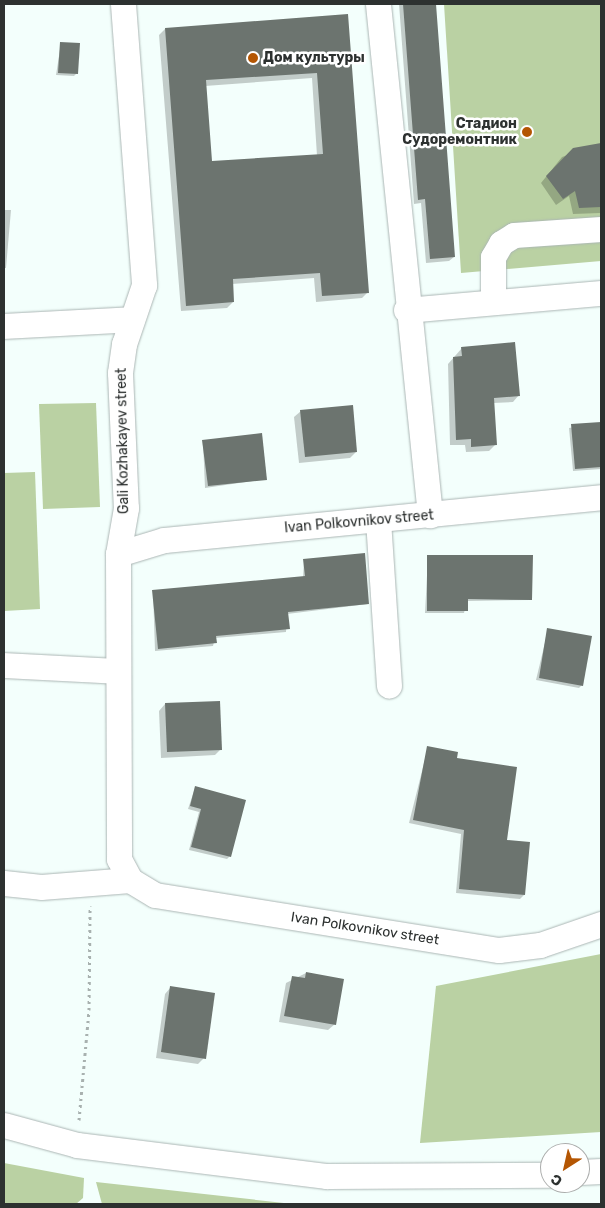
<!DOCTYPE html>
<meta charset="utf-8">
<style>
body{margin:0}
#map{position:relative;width:605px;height:1208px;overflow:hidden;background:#f3fffc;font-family:Rubik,sans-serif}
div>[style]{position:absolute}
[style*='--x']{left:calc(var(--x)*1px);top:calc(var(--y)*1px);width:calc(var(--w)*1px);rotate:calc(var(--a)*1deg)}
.green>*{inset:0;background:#bad1a3}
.shadow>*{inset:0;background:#0003}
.building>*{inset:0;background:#6c746f}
.path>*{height:3px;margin-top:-1.5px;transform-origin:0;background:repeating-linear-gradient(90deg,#a8b1af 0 2.5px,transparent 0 6.5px)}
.roads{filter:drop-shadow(0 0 1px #abb6b4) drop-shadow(0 0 1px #abb6b4)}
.minor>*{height:25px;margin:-12.5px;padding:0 12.5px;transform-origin:12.5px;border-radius:12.5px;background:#fff}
.dots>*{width:14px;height:14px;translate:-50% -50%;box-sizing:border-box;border:2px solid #fff;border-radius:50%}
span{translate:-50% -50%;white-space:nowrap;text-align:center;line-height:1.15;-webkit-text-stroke:5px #fff;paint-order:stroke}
.poi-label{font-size:14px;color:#2d3130;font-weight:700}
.left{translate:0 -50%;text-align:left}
.right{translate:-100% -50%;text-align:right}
.street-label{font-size:14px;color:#2d3130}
.frame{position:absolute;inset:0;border:5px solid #2d3130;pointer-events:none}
.north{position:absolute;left:540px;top:1143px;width:50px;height:50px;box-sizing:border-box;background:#fff;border:1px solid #abadac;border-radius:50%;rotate:215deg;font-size:14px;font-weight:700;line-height:20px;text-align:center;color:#2d3130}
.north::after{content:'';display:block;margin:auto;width:18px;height:22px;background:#b45603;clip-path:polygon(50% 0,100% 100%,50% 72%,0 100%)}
</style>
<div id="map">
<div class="green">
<i style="clip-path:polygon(444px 4px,601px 4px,601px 261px,461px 273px)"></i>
<i style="clip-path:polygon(96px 403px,100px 507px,43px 509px,39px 404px)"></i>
<i style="clip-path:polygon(35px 472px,40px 609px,4px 611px,4px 473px)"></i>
<i style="clip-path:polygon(601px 954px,601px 1132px,420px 1143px,436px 986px)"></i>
<i style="clip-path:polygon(4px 1163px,84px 1178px,83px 1198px,76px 1204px,4px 1204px)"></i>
<i style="clip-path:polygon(96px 1182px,293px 1204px,102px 1204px)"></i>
</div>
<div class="shadow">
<i style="clip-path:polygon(399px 4px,435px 4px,454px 257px,449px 261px,426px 263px,421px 203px,414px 204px)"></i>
<i style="clip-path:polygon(evenodd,347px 16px,368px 292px,362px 298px,316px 302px,314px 278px,232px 284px,233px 302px,227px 308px,181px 311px,159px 35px,165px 29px,347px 16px,312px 78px,317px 156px,210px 163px,205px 86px,312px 78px)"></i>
<i style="clip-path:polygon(61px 43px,77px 73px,74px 76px,56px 75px)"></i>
<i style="clip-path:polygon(596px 145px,601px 148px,601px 213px,573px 214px,569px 196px,556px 205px,541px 183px,562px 157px)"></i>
<i style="clip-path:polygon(4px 210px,11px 210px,6px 268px,4px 268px)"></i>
<i style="clip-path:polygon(462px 348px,519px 395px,513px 402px,493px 403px,495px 445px,489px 451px,466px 452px,465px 445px,450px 445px,448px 364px)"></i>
<i style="clip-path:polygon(301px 411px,356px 452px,350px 458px,299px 463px,294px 417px)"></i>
<i style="clip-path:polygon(601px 423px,601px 469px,573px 471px,569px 428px)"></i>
<i style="clip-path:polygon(203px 441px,266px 479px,205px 488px)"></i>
<i style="clip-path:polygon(428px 556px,531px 600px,467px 601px,464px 613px,425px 613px)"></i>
<i style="clip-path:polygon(304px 560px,368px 604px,287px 614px,286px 632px,215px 638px,213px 646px,155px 651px,153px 591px,303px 578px)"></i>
<i style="clip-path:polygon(548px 630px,582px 685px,579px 688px,536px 680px)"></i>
<i style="clip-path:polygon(165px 704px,221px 749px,215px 755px,161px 758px,159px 711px)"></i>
<i style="clip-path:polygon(428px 747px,455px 759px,505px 841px,524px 895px,520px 899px,456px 893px,461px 834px,409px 823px)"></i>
<i style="clip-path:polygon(195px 788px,230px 856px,227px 859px,189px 850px,199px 812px,188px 809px)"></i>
<i style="clip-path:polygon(306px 973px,335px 1024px,328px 1030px,279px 1022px,286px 983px)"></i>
<i style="clip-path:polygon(171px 987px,204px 1058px,198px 1064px,156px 1058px,165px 994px)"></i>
</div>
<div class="building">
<i style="clip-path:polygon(403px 4px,436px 4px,455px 257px,430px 259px,425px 199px,418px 200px)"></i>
<i style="clip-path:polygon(evenodd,348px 14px,369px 293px,322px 296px,320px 273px,233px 279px,234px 302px,186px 306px,165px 28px,348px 14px,317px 73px,323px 154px,212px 161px,206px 80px,317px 73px)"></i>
<i style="clip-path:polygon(60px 42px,80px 43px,78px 74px,58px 73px)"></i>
<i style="clip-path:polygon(601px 143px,601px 207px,579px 208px,575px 191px,563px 199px,546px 176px,573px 148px)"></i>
<i style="clip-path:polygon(515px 342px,520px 396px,494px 398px,497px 445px,471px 447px,471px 439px,456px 440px,453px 357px,462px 356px,461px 347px)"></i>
<i style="clip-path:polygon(353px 405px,357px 452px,305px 457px,300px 410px)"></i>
<i style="clip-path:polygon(601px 422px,601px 467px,575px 469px,571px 424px)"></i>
<i style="clip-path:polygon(262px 433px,267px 480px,208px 486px,202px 440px)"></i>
<i style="clip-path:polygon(365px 553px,369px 604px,288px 612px,290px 629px,216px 636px,217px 643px,158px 649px,152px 590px,305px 576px,303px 559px)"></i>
<i style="clip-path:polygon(427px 555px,533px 555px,532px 600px,468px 599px,468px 611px,427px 611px)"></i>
<i style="clip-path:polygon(547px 628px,592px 636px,583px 686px,539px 678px)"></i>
<i style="clip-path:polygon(220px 701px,222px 750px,167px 752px,165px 703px)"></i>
<i style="clip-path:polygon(427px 746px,458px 752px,457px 758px,517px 767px,507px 840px,530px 842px,525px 895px,459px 889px,464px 830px,413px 820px)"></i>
<i style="clip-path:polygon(195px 786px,246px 800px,231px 857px,191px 847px,201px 809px,190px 806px)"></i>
<i style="clip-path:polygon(306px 972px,344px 979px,336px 1025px,284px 1016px,292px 976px,305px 978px)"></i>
<i style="clip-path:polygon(170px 986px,215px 993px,206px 1059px,161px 1052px)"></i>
</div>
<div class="path">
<i style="--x:79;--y:1120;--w:110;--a:-84.8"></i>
<i style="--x:89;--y:1010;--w:104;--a:-89.4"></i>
</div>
<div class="roads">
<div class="minor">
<i style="--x:123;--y:4;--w:282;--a:85.7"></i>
<i style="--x:144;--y:285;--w:62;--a:108.7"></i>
<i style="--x:124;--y:344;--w:29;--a:98"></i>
<i style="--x:120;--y:373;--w:135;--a:87.5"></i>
<i style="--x:126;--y:508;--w:47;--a:99.9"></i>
<i style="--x:118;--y:554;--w:305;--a:89.8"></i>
<i style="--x:119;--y:859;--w:24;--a:62"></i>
<i style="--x:130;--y:880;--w:29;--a:31"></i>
<i style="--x:155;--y:895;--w:348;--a:9.1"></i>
<i style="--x:499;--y:950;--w:41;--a:-7"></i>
<i style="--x:540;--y:945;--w:65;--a:-19"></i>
<i style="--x:378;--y:4;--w:514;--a:84.19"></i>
<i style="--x:493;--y:302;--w:45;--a:-90"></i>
<i style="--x:493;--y:257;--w:16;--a:-60"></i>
<i style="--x:501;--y:243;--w:15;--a:-32"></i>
<i style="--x:514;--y:235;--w:87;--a:-3.9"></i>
<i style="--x:406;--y:310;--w:196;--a:-5"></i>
<i style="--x:4;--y:326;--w:128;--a:-3.1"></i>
<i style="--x:378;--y:520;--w:166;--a:86.2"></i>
<i style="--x:118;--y:554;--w:48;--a:-16.9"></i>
<i style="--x:164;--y:540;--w:439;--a:-5.6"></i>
<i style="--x:4;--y:665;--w:114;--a:3"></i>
<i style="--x:4;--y:883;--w:37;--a:6"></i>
<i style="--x:41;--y:887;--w:89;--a:-4.5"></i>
<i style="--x:4;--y:1125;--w:76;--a:15.3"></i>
<i style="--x:77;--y:1145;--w:252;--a:7.1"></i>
<i style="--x:327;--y:1176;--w:223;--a:-0.3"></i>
<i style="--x:580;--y:1172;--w:21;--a:-3"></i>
</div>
</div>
<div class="dots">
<i style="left:253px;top:58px;background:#b45603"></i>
<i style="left:527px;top:132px;background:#b45603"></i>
</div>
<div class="poi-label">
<span class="left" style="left:263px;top:58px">Дом культуры</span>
<span class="right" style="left:517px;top:132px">Стадион<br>Судоремонтник</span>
</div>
<div class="street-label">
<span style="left:123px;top:441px;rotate:-91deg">Gali Kozhakayev street</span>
<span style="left:359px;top:522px;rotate:-5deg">Ivan Polkovnikov street</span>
<span style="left:365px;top:929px;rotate:9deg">Ivan Polkovnikov street</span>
</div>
<div class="frame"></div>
<div class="north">С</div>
</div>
